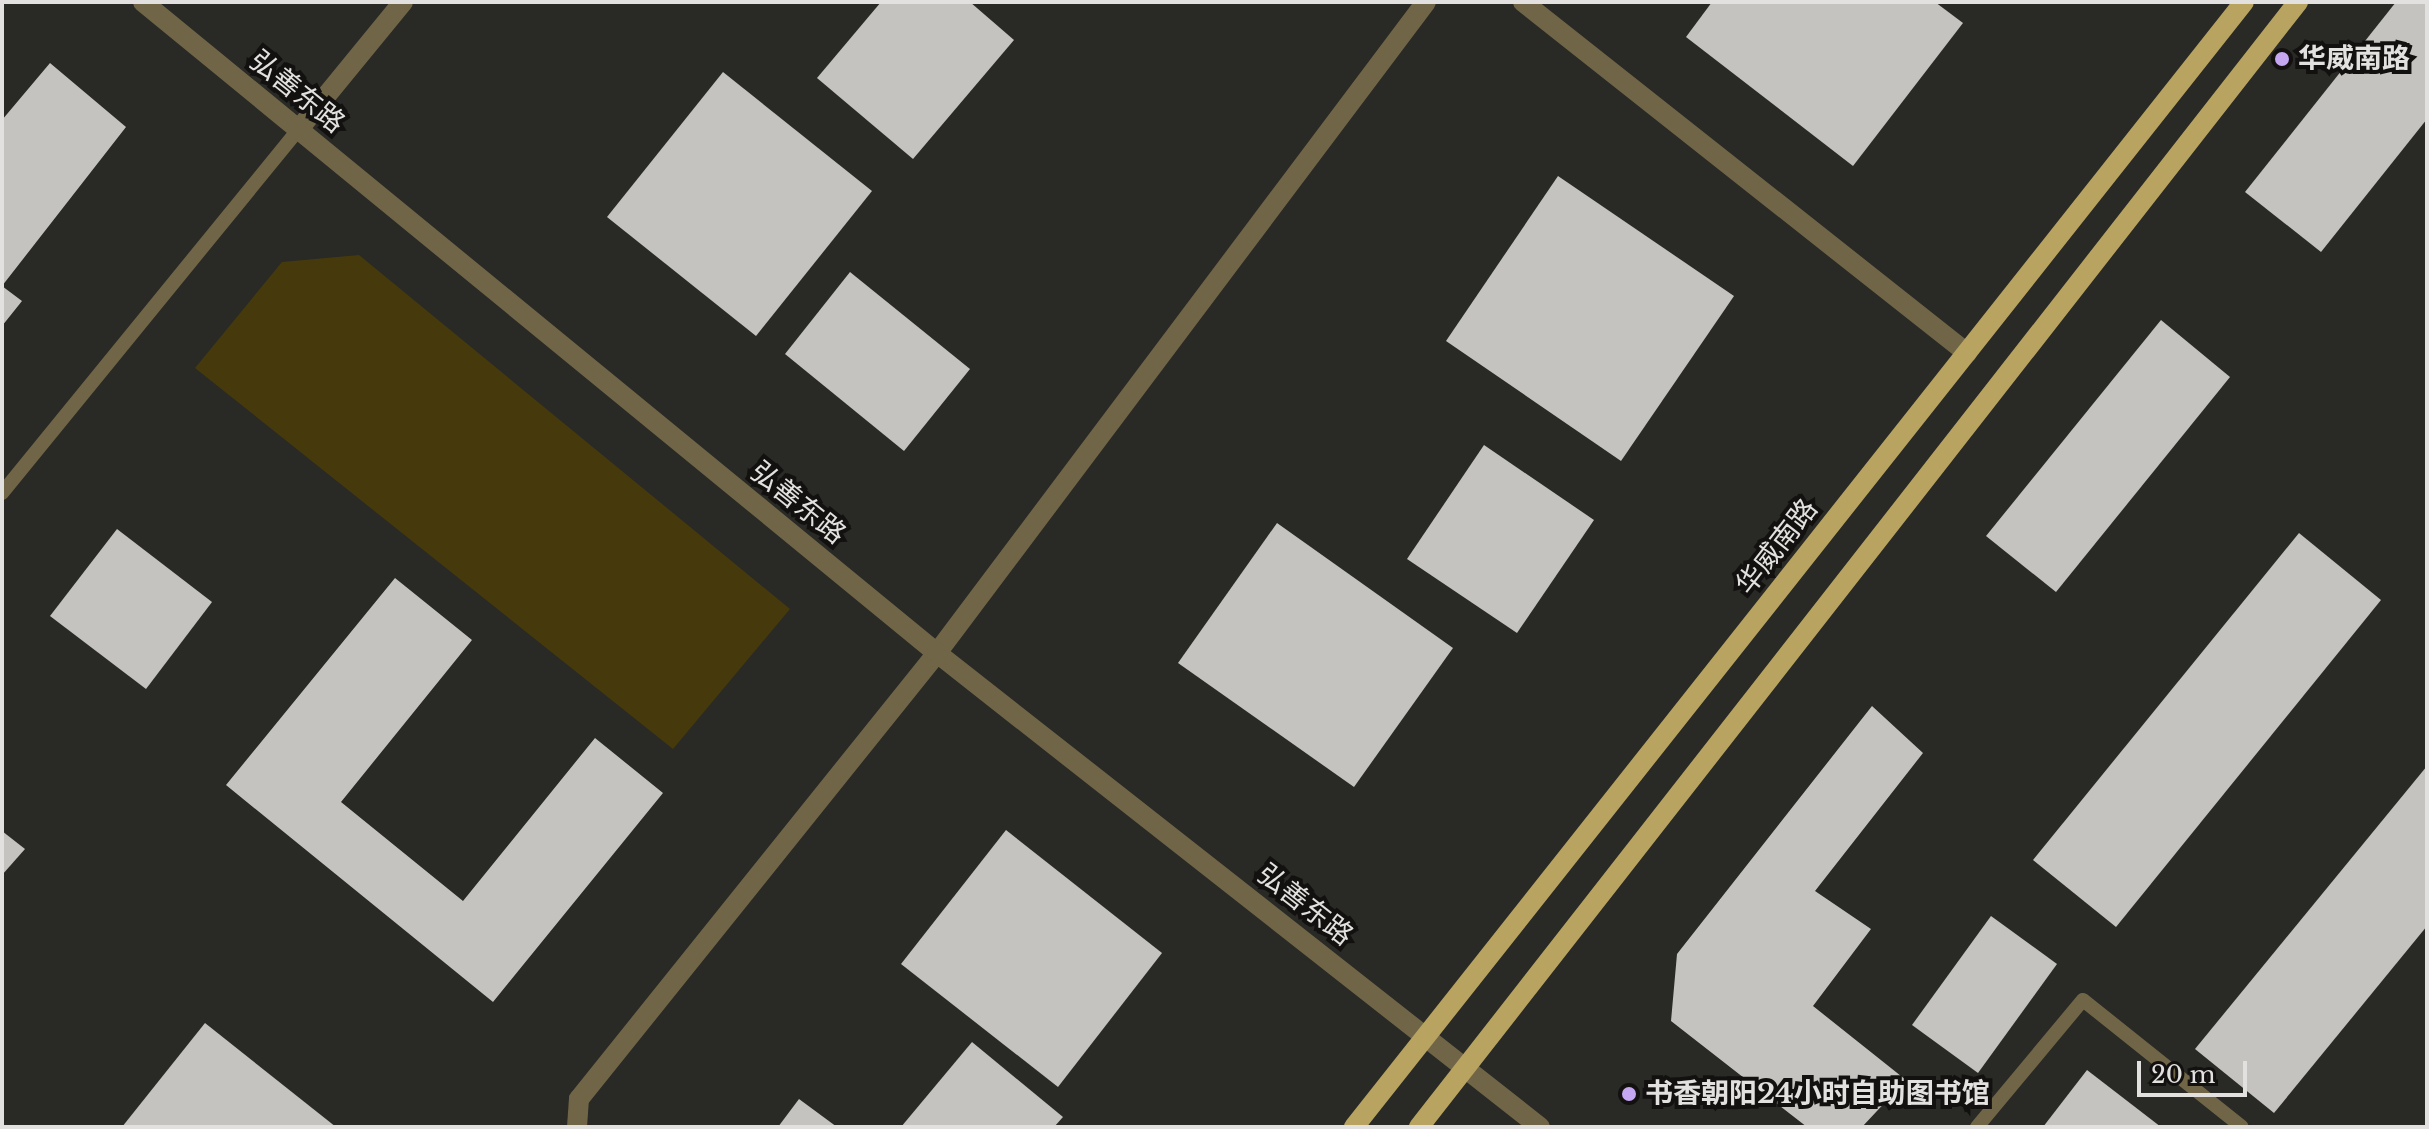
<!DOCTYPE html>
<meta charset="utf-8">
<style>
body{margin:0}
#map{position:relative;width:2429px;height:1129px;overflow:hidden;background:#292926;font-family:"Libre Baskerville","Noto Sans SC",serif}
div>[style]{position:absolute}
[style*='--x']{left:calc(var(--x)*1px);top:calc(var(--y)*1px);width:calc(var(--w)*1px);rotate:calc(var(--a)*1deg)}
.green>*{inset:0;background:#463a0d}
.building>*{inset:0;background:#c4c3bf}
.service>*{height:14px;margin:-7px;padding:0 7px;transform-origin:7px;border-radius:7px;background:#706647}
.minor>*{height:20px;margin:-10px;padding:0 10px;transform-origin:10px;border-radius:10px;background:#706647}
.tertiary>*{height:20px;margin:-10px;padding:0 10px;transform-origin:10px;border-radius:10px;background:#706647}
.primary>*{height:20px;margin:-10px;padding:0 10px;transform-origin:10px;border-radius:10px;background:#b8a360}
.dots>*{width:22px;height:22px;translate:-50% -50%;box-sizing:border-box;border:4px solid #121110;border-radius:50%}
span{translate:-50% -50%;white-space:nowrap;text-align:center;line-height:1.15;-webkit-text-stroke:8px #121110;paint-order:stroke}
.poi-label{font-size:28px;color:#e2e1df;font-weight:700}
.left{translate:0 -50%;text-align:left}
.street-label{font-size:28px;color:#e2e1df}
.frame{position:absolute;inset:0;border:4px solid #e2e1df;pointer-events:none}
.scale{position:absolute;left:2137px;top:1061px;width:110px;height:36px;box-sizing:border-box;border:4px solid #e2e1df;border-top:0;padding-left:10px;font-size:24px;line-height:28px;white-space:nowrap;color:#e2e1df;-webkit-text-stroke:6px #121110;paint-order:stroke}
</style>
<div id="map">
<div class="green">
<i style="clip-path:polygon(359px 255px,790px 609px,673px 749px,195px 368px,282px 262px)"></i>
</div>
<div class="building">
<i style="clip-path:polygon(881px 2px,970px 2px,1014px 40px,913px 159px,817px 78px)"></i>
<i style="clip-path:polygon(1712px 2px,1935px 2px,1963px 23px,1853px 166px,1686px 37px)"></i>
<i style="clip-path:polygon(2396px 2px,2427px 2px,2427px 119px,2321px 252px,2245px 192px)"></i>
<i style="clip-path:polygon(50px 63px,126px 127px,2px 286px,22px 301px,2px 326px,2px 120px)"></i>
<i style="clip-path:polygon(723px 72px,872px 191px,756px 336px,607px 217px)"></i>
<i style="clip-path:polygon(1558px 176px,1734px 296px,1621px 461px,1446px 341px)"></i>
<i style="clip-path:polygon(850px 272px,970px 369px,904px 451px,785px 354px)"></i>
<i style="clip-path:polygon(2161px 320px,2230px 377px,2056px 592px,1986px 536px)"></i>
<i style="clip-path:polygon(1484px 445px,1594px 520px,1517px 633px,1407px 559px)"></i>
<i style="clip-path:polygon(1277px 523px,1453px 648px,1354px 787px,1178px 663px)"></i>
<i style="clip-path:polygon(117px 529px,212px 602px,146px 689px,50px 616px)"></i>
<i style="clip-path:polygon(2299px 533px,2381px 600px,2116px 927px,2033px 860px)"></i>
<i style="clip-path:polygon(395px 578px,472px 640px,341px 802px,463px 901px,595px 738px,663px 793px,493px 1002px,226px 785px)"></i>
<i style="clip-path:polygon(1872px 706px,1923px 753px,1815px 891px,1871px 929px,1813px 1006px,1906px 1080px,1862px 1127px,1807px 1127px,1671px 1021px,1677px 954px)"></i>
<i style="clip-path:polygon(2427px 766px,2427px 926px,2274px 1113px,2195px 1049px)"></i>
<i style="clip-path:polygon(1006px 830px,1162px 953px,1058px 1087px,901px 964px)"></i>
<i style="clip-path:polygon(2px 831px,25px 849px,2px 875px)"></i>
<i style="clip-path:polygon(1991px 916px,2057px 964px,1978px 1073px,1912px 1025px)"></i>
<i style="clip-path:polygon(205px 1023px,336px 1127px,122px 1127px)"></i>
<i style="clip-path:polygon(972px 1042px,1063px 1117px,1054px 1127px,901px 1127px)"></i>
<i style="clip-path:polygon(2087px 1070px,2161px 1127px,2043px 1127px)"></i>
<i style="clip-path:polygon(799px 1099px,837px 1127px,778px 1127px)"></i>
</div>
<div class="service">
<i style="--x:2;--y:493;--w:470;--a:-50.8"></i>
<i style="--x:1977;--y:1127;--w:165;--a:-50.2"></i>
<i style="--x:2083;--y:1000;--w:203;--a:38.6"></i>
</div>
<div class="minor">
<i style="--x:1523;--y:2;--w:566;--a:38.33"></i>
<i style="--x:299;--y:129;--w:164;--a:-50.7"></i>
<i style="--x:577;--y:1127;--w:28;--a:-86"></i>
<i style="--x:579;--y:1099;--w:572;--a:-51.25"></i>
<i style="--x:937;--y:653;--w:814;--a:-53.09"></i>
</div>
<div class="tertiary">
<i style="--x:143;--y:2;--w:1027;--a:39.35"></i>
<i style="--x:937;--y:653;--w:767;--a:38.17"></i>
</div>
<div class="primary">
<i style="--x:1354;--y:1127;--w:1434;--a:-51.65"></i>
<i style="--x:1419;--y:1127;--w:1428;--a:-52"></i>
</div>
<div class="dots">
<i style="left:2282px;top:59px;background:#c5a6f0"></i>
<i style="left:1629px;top:1094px;background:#c5a6f0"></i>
</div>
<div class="poi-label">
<span class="left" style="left:2298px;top:59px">华威南路</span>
<span class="left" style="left:1645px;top:1094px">书香朝阳24小时自助图书馆</span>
</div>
<div class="street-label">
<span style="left:297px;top:92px;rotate:39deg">弘善东路</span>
<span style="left:798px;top:503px;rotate:39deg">弘善东路</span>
<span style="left:1777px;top:547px;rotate:-52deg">华威南路</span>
<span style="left:1305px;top:905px;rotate:38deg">弘善东路</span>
</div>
<div class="frame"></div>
<div class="scale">20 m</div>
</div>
